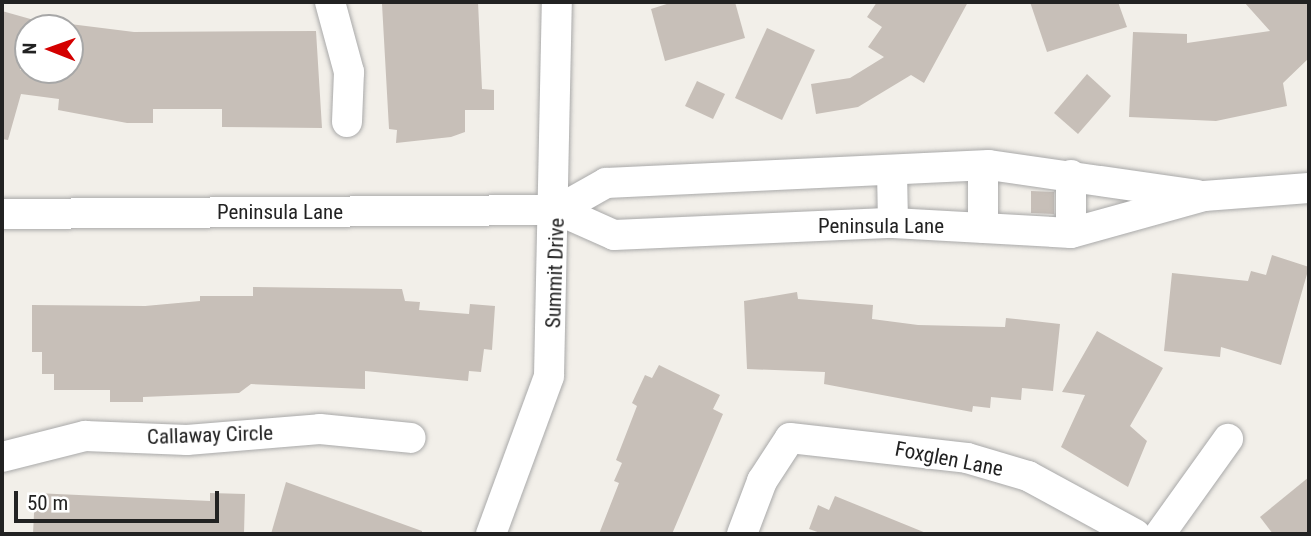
<!DOCTYPE html>
<style>
body{margin:0}
#map{position:relative;width:1311px;height:536px;overflow:hidden;background:#f2efe9;font-family:"Roboto Condensed",sans-serif}
div>[style]{position:absolute}
[style*='--x']{left:calc(var(--x)*1px);top:calc(var(--y)*1px);width:calc(var(--w)*1px);rotate:calc(var(--a)*1deg)}
.building>*{inset:0;background:#c7bfb8}
.roads{filter:drop-shadow(0 0 2px #a9a9a9) drop-shadow(0 0 2px #a9a9a9)}
.minor>*{height:30px;margin:-15px;padding:0 15px;transform-origin:15px;border-radius:15px;background:#fff}
span{translate:-50% -50%;white-space:nowrap;text-align:center;line-height:1.15;-webkit-text-stroke:5px #fff;paint-order:stroke}
.street-label{font-size:21px;color:#222}
.frame{position:absolute;inset:0;border:4px solid #222;pointer-events:none}
.north{position:absolute;left:14px;top:14px;width:70px;height:70px;box-sizing:border-box;background:#fff;border:2px solid #a7a7a7;border-radius:50%;rotate:271deg;font-size:19px;font-weight:700;line-height:28px;text-align:center;color:#222}
.north::after{content:'';display:block;margin:auto;width:24px;height:32px;background:#d40000;clip-path:polygon(50% 0,100% 100%,50% 72%,0 100%)}
.scale{position:absolute;left:14px;top:491px;width:205px;height:32px;box-sizing:border-box;border:4px solid #222;border-top:0;padding-left:9px;font-size:21px;line-height:24px;white-space:nowrap;color:#222;-webkit-text-stroke:5px #fff;paint-order:stroke}
</style>
<div id="map">
<div class="building">
<i style="clip-path:polygon(478px 2px,482px 89px,494px 90px,494px 110px,465px 110px,465px 132px,451px 137px,396px 143px,397px 130px,389px 129px,382px 4px)"></i>
<i style="clip-path:polygon(673px 2px,735px 2px,745px 38px,665px 61px,651px 9px)"></i>
<i style="clip-path:polygon(877px 2px,968px 2px,924px 83px,911px 75px,858px 107px,816px 114px,811px 84px,850px 78px,884px 57px,868px 47px,882px 27px,867px 17px)"></i>
<i style="clip-path:polygon(1030px 2px,1118px 2px,1127px 27px,1047px 52px)"></i>
<i style="clip-path:polygon(1244px 2px,1309px 2px,1309px 58px,1283px 83px,1287px 106px,1216px 121px,1129px 117px,1133px 32px,1187px 34px,1187px 43px,1270px 31px)"></i>
<i style="clip-path:polygon(2px 11px,34px 20px,20px 70px,70px 70px,70px 24px,134px 32px,316px 31px,322px 128px,222px 127px,222px 109px,153px 109px,153px 123px,127px 123px,58px 110px,59px 99px,21px 94px,8px 140px,2px 139px)"></i>
<i style="clip-path:polygon(767px 28px,815px 50px,782px 120px,735px 98px)"></i>
<i style="clip-path:polygon(1087px 74px,1111px 96px,1078px 134px,1054px 113px)"></i>
<i style="clip-path:polygon(697px 81px,725px 94px,713px 119px,685px 106px)"></i>
<i style="clip-path:polygon(1031px 191px,1054px 192px,1054px 214px,1031px 213px)"></i>
<i style="clip-path:polygon(1272px 255px,1309px 267px,1281px 365px,1221px 347px,1220px 357px,1164px 351px,1172px 273px,1248px 281px,1251px 271px,1266px 275px)"></i>
<i style="clip-path:polygon(253px 287px,402px 289px,405px 301px,420px 302px,419px 310px,469px 314px,470px 304px,495px 306px,492px 350px,484px 349px,481px 372px,469px 371px,468px 381px,365px 371px,365px 389px,251px 384px,239px 393px,143px 397px,143px 402px,110px 402px,110px 390px,54px 390px,54px 374px,42px 374px,42px 352px,32px 352px,32px 305px,145px 306px,200px 301px,200px 296px,253px 296px)"></i>
<i style="clip-path:polygon(797px 292px,798px 299px,873px 305px,872px 319px,918px 325px,1005px 327px,1006px 318px,1060px 324px,1053px 391px,1022px 388px,1021px 400px,991px 397px,990px 408px,973px 406px,972px 412px,824px 384px,825px 372px,747px 369px,744px 301px)"></i>
<i style="clip-path:polygon(1097px 331px,1163px 368px,1130px 426px,1147px 441px,1128px 487px,1061px 447px,1085px 395px,1062px 392px)"></i>
<i style="clip-path:polygon(659px 365px,720px 395px,713px 409px,723px 414px,672px 534px,599px 534px,619px 483px,614px 481px,622px 463px,616px 460px,637px 406px,632px 403px,645px 375px,652px 378px)"></i>
<i style="clip-path:polygon(1309px 477px,1309px 534px,1273px 534px,1260px 517px)"></i>
<i style="clip-path:polygon(286px 482px,422px 531px,422px 534px,271px 534px)"></i>
<i style="clip-path:polygon(35px 493px,210px 501px,210px 493px,245px 494px,244px 534px,33px 534px)"></i>
<i style="clip-path:polygon(835px 496px,926px 533px,926px 534px,823px 534px,809px 529px,818px 505px,829px 510px)"></i>
</div>
<div class="roads">
<div class="minor">
<i style="--x:330;--y:2;--w:73;--a:74.8"></i>
<i style="--x:349;--y:72;--w:50;--a:92.3"></i>
<i style="--x:983;--y:166;--w:62;--a:90"></i>
<i style="--x:892;--y:171;--w:52;--a:88.9"></i>
<i style="--x:1071;--y:175;--w:58;--a:90"></i>
<i style="--x:558;--y:210;--w:55;--a:-29.4"></i>
<i style="--x:606;--y:183;--w:383;--a:-2.7"></i>
<i style="--x:989;--y:165;--w:210;--a:8.2"></i>
<i style="--x:2;--y:214;--w:556;--a:-0.41"></i>
<i style="--x:558;--y:210;--w:61;--a:24.1"></i>
<i style="--x:614;--y:235;--w:279;--a:-2.5"></i>
<i style="--x:893;--y:223;--w:178;--a:3.2"></i>
<i style="--x:1071;--y:233;--w:138;--a:-15.5"></i>
<i style="--x:1204;--y:196;--w:105;--a:-4.4"></i>
<i style="--x:2;--y:457;--w:86;--a:-14.2"></i>
<i style="--x:85;--y:436;--w:102;--a:2.2"></i>
<i style="--x:187;--y:440;--w:133;--a:-4.7"></i>
<i style="--x:320;--y:429;--w:91;--a:5.6"></i>
<i style="--x:491;--y:534;--w:168;--a:-69.8"></i>
<i style="--x:549;--y:376;--w:374;--a:-88.8"></i>
<i style="--x:742;--y:534;--w:57;--a:-69.3"></i>
<i style="--x:762;--y:481;--w:51;--a:-56.9"></i>
<i style="--x:790;--y:438;--w:178;--a:6.4"></i>
<i style="--x:967;--y:458;--w:64;--a:16.4"></i>
<i style="--x:1028;--y:476;--w:122;--a:28.5"></i>
<i style="--x:1160;--y:534;--w:117;--a:-54.4"></i>
</div>
</div>
<div class="street-label">
<span style="left:280px;top:212px">Peninsula Lane</span>
<span style="left:881px;top:226px">Peninsula Lane</span>
<span style="left:555px;top:273px;rotate:-88deg">Summit Drive</span>
<span style="left:210px;top:435px;rotate:-2deg">Callaway Circle</span>
<span style="left:949px;top:459px;rotate:11deg">Foxglen Lane</span>
</div>
<div class="frame"></div>
<div class="north">N</div>
<div class="scale">50 m</div>
</div>
